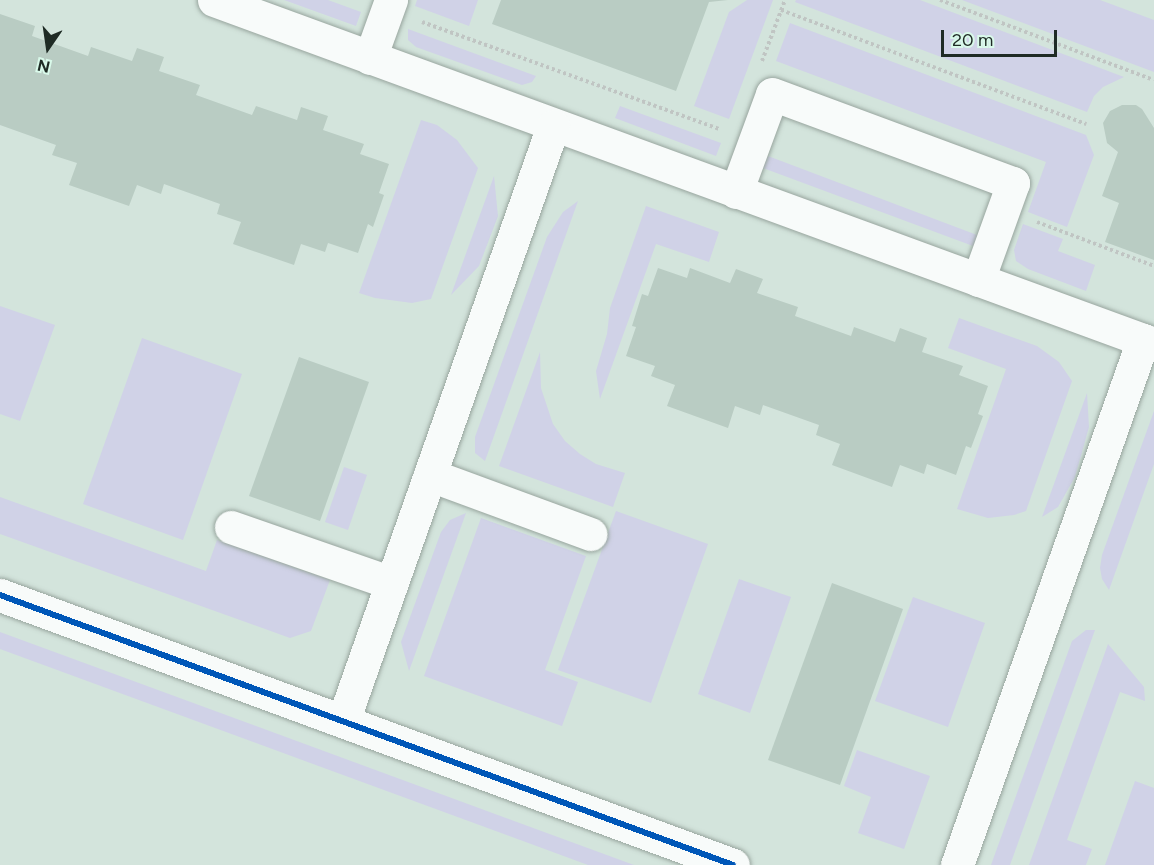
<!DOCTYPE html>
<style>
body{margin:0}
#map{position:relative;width:1154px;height:865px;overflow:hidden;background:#d3e4dc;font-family:Figtree,sans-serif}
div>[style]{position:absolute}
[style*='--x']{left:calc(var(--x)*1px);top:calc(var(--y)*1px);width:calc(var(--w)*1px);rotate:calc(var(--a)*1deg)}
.green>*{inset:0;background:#d0d2e7}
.building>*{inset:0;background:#b9ccc3}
.path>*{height:4px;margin-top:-2px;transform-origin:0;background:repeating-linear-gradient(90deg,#c0c5c3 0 3px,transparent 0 6px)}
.roads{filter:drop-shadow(0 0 2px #98a59e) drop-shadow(0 0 2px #98a59e)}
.minor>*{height:33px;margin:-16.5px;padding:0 16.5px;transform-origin:16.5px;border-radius:16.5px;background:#f8fbfa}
.cycleway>*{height:6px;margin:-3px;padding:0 3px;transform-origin:3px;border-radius:3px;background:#0057b8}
span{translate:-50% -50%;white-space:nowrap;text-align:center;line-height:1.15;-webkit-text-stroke:4.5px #d9f9ea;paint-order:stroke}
.north{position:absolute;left:18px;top:18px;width:60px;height:60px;-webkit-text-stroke:4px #d9f9ea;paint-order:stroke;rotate:193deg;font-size:16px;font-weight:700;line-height:24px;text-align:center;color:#1f2b25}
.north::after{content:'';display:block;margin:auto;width:21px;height:27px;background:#1f2b25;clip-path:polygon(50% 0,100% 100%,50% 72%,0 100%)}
.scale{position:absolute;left:941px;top:30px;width:116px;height:27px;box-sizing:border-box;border:3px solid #1f2b25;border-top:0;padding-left:8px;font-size:18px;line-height:21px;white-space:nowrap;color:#1f2b25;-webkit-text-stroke:4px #d9f9ea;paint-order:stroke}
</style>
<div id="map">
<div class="green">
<i style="clip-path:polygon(284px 0,328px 0,361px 12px,356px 26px)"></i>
<i style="clip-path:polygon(417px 0,478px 0,469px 26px,415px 6px)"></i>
<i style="clip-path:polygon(747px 0,773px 0,729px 119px,694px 106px,729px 12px)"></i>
<i style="clip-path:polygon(796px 0,920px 0,1124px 77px,1103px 87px,1094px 96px,1087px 112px,795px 2px)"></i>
<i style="clip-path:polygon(962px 0,1100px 0,1154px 20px,1154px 72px)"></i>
<i style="clip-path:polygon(790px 23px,1086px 135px,1094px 155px,1067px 227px,1028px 212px,1046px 162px,776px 61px)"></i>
<i style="clip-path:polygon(408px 29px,536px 76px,532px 82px,522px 85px,416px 47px,408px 40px)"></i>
<i style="clip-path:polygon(620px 106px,721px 143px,716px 156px,615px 118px)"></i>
<i style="clip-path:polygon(421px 120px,437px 125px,457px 140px,478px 168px,431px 299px,412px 303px,375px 298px,359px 293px)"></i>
<i style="clip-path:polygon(768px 156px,977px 235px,973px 246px,763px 168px)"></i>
<i style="clip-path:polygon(494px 176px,498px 216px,479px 266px,451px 295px)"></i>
<i style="clip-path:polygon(578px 201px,485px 461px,475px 453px,475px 437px,547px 237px,563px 212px)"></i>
<i style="clip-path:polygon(646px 206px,719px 232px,709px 262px,656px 244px,600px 399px,596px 371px,607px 334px,610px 308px)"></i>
<i style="clip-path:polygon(1023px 224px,1063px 239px,1058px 251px,1095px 265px,1086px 291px,1028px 269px,1016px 261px,1014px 250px)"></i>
<i style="clip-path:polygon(0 306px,55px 325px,20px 421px,0 414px)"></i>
<i style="clip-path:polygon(959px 318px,1037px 346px,1059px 362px,1072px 381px,1026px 511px,1014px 515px,988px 518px,957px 509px,1006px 369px,948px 348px)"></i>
<i style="clip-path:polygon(142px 338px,242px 374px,183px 540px,83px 504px)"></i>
<i style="clip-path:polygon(540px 352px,541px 388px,553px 424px,565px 441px,580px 454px,596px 464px,625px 473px,613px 507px,499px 466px)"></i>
<i style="clip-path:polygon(1087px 393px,1089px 427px,1075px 477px,1058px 507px,1042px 517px)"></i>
<i style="clip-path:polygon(1154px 411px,1154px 464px,1109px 590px,1102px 579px,1100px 568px,1102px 555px)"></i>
<i style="clip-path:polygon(344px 467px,367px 475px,348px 530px,325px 522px)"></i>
<i style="clip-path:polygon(0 497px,206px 571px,217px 540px,330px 580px,311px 631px,290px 638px,0 534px)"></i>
<i style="clip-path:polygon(616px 511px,708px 544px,651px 703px,558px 670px)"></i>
<i style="clip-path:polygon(466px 513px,409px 671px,401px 642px,441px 532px,450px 520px)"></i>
<i style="clip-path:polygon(481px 518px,586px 556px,545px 670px,578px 682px,562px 726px,424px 676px)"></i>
<i style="clip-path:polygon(739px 579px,791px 597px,750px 713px,698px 694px)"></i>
<i style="clip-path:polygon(913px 597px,985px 623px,948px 727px,875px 701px)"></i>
<i style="clip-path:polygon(1086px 630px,1095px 630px,1010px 865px,991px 865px,1072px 641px)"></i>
<i style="clip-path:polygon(0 632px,634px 865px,588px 865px,0 649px)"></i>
<i style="clip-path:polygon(1108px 644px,1144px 687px,1145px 701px,1120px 692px,1067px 840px,1092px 849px,1086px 865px,1029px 865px)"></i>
<i style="clip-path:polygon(857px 750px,930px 776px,904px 849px,858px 833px,871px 797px,844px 786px)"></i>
<i style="clip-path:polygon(1135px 781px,1154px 788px,1154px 865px,1105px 865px)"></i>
</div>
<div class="building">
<i style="clip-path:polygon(501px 0,728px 0,709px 2px,676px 91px,492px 24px)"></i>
<i style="clip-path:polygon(0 14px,35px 26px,32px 36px,88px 56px,91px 47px,132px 61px,137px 48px,164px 57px,159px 71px,200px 85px,196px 95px,252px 115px,256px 106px,297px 120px,301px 107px,328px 116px,323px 130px,364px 144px,360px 154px,389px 164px,379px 193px,384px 195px,373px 227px,368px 224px,358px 253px,328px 243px,325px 252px,301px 244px,294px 265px,233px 244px,241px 222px,217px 214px,220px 204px,164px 184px,161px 194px,137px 185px,129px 206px,69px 185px,77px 163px,52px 155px,56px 145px,0 125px)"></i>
<i style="clip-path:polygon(1122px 105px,1136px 105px,1142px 109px,1154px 128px,1154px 260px,1105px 242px,1119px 203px,1102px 196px,1118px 152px,1107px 143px,1103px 123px,1110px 111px)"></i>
<i style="clip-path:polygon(658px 268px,687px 278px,690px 268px,730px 283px,736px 269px,763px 279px,757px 293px,798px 307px,795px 316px,851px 336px,854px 327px,895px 342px,900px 328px,927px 338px,922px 352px,963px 366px,959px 375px,988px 386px,978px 414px,983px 416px,971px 448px,966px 446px,956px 475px,927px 464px,924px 474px,900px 465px,892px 487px,832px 465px,840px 444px,816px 435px,819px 425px,763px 405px,760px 415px,735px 406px,728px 428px,667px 406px,675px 385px,651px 376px,655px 366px,626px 356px,636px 327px,632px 326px,642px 294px,648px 296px)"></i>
<i style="clip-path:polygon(299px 357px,369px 382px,320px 521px,249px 496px)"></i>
<i style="clip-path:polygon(832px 583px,903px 609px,840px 785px,768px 760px)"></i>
</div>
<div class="path">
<i style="--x:940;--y:0;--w:228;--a:20.5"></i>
<i style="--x:781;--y:10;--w:326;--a:20.5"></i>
<i style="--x:422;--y:22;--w:317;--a:19.8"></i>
<i style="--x:762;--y:61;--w:65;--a:-69.3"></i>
<i style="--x:1037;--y:222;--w:125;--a:20.6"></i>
</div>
<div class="roads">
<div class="minor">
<i style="--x:214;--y:0;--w:1001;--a:20.1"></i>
<i style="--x:370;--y:58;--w:62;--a:-70.1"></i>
<i style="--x:736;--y:192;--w:104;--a:-69.8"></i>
<i style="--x:772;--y:94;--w:257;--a:20.3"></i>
<i style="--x:1013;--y:183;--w:103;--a:109.8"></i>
<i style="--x:430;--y:475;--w:171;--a:20.2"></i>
<i style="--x:231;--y:527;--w:170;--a:19.2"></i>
<i style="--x:0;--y:595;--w:781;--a:20.22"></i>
<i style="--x:343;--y:721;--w:631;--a:-70.56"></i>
<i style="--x:957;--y:865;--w:557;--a:-70.49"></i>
</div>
</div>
<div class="cycleway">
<i style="--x:0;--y:595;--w:781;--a:20.22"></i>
</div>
<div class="north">N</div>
<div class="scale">20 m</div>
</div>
